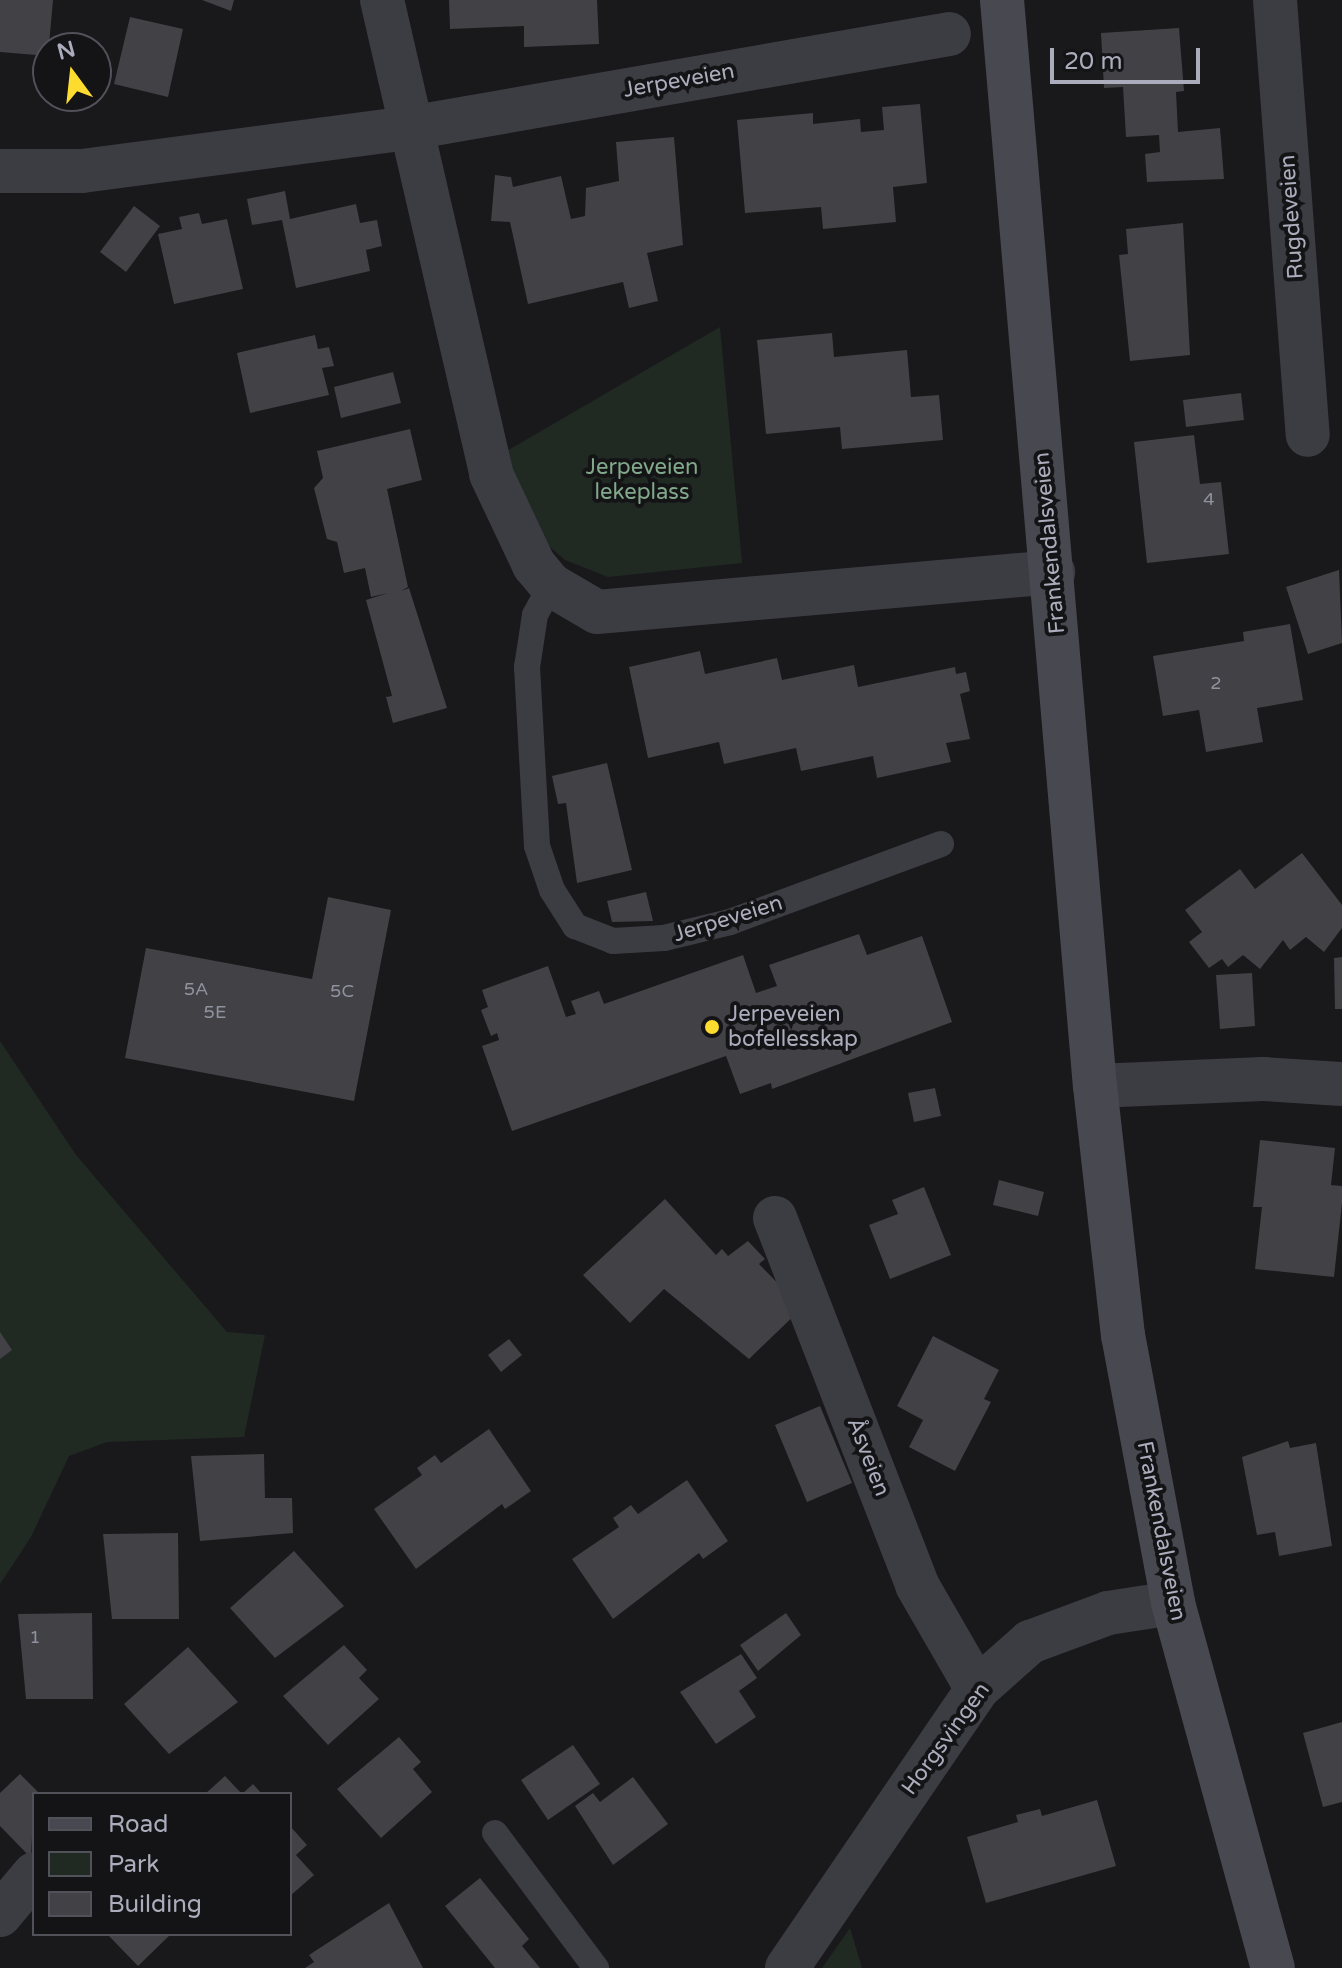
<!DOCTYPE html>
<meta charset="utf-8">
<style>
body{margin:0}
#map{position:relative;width:1342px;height:1968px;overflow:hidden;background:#19191c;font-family:"Varela Round",sans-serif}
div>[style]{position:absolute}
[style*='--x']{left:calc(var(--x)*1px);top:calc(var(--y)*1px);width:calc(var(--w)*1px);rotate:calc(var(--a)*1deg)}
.green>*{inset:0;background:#202a23}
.building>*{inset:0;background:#414146}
.service>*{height:26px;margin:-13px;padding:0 13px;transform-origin:13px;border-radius:13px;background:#3c3c43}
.minor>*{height:44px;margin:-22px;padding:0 22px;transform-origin:22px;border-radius:22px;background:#3c3c43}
.secondary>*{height:44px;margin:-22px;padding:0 22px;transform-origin:22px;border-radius:22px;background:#484851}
.dots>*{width:22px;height:22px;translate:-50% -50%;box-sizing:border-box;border:4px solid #141417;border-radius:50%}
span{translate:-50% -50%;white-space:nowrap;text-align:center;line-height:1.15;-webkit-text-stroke:8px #141417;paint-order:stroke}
.number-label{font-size:18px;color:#90929e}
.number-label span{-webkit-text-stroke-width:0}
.street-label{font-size:22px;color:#abadbc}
.park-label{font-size:22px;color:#81a88a}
.poi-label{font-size:22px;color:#abadbc}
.left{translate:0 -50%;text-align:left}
.legend{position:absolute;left:32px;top:1792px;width:260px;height:144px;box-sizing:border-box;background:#141417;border:2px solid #505159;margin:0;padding:10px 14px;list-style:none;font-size:24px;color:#abadbc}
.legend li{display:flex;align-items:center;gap:16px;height:40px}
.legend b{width:40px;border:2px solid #505159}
.north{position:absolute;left:32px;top:32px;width:80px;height:80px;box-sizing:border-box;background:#141417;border:2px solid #505159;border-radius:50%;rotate:345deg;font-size:22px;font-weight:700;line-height:32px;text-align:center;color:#abadbc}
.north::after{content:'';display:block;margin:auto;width:28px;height:36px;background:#fedc2f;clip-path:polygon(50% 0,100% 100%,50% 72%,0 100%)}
.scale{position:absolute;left:1050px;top:48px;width:150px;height:36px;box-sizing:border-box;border:4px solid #abadbc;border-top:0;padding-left:10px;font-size:24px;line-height:28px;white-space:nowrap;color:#abadbc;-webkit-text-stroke:6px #141417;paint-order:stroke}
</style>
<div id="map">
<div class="green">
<i style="clip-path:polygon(720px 327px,742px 563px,608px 577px,565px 560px,543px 541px,505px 452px)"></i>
<i style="clip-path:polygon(0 1041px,76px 1155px,227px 1332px,265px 1335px,244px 1437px,107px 1442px,69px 1456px,31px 1537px,0 1584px)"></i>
<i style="clip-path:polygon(850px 1928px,862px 1968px,822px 1968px)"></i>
</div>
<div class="building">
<i style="clip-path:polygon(0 0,53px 0,48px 56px,0 52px)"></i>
<i style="clip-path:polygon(202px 0,234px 0,231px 11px)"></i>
<i style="clip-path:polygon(449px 0,597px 0,599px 44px,524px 47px,524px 26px,450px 29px)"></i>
<i style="clip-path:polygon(130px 17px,183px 29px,168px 97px,114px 84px)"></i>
<i style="clip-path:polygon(1179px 28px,1184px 91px,1176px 92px,1178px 132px,1220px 128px,1224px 179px,1147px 182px,1145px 154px,1160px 152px,1159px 135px,1126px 137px,1123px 87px,1104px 88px,1101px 33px)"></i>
<i style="clip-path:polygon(920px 104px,927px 183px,893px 187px,896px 222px,823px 229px,821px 207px,745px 213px,737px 120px,813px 113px,813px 124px,860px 119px,861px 132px,884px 130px,882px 107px)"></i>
<i style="clip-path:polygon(674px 137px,683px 245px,647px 253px,658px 301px,629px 308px,623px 282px,528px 304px,510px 222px,491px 221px,495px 175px,511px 177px,513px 187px,561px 176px,571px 219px,585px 216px,586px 188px,619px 181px,616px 142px)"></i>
<i style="clip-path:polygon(285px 191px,290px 219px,356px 204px,360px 223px,377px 220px,382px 246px,366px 250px,370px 271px,296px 288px,282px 220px,252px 225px,247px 199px)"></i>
<i style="clip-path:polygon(134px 206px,160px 226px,126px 272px,100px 252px)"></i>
<i style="clip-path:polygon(199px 213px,202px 224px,227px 219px,243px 289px,174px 304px,158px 234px,182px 229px,179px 217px)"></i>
<i style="clip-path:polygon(1183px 223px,1190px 355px,1130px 361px,1119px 255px,1128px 254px,1126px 229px)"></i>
<i style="clip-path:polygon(832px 333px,834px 357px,907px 350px,911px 397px,939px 395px,943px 440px,842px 449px,840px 427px,766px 434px,757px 340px)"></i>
<i style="clip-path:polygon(315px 335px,318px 349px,329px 347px,334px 366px,322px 368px,329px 395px,250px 413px,237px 353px)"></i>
<i style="clip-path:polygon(393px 372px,401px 403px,341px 418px,334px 387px)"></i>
<i style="clip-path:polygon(1241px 393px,1244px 420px,1186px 427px,1183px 400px)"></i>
<i style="clip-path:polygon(410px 429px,422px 480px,387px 489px,408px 587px,401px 591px,409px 588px,447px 708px,393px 723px,386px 697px,392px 696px,366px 600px,388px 593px,371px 597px,365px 568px,344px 573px,337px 542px,327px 539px,314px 488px,323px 478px,317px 451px)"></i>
<i style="clip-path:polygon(1194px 435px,1200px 484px,1221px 482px,1229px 554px,1147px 563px,1134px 442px)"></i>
<i style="clip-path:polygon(1339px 570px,1342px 643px,1308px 654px,1286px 587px)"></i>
<i style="clip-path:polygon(1290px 624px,1303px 700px,1257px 708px,1263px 742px,1206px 752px,1199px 710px,1163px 716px,1153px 656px,1244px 641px,1243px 632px)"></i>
<i style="clip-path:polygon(700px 651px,705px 674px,777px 658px,782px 680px,854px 665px,858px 687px,955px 667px,956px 674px,966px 672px,970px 691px,960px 694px,970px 739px,946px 743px,951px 762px,877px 778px,873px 756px,801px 771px,796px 748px,724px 764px,719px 742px,648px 758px,629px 667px)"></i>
<i style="clip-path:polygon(607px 763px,632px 870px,577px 883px,566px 803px,558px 804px,552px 776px)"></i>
<i style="clip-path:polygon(1302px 853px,1342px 905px,1342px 928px,1324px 952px,1306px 937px,1290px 950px,1283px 940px,1260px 969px,1243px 955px,1228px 967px,1222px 959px,1209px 968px,1189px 942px,1202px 932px,1185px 910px,1240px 869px,1255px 889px)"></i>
<i style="clip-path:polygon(646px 892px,653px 921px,612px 922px,607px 901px)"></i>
<i style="clip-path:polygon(328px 897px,391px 910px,354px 1101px,125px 1058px,146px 948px,312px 979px)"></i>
<i style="clip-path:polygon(859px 934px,867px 955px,922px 936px,952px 1022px,772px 1089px,771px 1083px,740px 1094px,726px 1056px,512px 1131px,482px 1046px,499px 1040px,497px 1033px,491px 1036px,481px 1010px,488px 1007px,482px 990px,548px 966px,566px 1017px,576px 1014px,571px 1001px,599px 991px,604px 1004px,743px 955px,756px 993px,777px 986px,769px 965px)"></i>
<i style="clip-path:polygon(1342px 957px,1342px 1009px,1335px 1009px,1334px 958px)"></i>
<i style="clip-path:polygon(1252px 973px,1255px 1026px,1220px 1029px,1216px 975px)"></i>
<i style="clip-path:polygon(935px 1088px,941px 1116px,914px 1122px,908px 1093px)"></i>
<i style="clip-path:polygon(1260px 1140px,1335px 1148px,1331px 1185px,1342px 1186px,1342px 1203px,1334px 1277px,1255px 1269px,1262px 1207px,1253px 1207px)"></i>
<i style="clip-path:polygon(999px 1180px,1044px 1192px,1038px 1216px,993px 1205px)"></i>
<i style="clip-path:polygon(924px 1187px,951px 1255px,890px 1279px,869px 1225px,898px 1214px,892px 1200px)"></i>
<i style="clip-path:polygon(665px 1199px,716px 1255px,722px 1249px,728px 1256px,748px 1241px,765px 1259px,759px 1264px,802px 1308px,749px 1359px,664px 1289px,630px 1323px,583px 1275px)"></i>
<i style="clip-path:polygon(0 1332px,12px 1350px,0 1359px)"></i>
<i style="clip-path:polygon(933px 1336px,999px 1370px,984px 1399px,991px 1402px,955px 1471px,909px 1447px,923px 1420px,897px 1406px)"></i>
<i style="clip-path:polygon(509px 1339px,522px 1355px,501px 1372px,488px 1355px)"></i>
<i style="clip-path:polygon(820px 1406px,852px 1483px,807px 1502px,775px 1425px)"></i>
<i style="clip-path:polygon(489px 1429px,531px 1491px,505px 1509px,502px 1504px,416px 1569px,374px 1509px,422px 1475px,417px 1468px,435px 1455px,441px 1463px)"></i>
<i style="clip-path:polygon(1288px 1441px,1290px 1448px,1316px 1443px,1332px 1546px,1279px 1556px,1275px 1532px,1257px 1535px,1242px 1457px)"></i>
<i style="clip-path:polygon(264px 1454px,265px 1498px,292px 1498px,293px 1533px,200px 1541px,191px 1456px)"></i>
<i style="clip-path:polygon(687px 1480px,728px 1541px,703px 1559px,699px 1553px,613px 1619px,572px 1559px,619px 1527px,613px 1518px,631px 1505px,638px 1514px)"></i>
<i style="clip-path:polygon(178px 1533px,179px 1619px,112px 1619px,103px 1534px)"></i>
<i style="clip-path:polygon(294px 1551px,344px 1606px,275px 1658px,230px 1608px)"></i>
<i style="clip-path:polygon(92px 1613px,93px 1699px,26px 1699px,18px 1614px)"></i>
<i style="clip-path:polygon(786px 1613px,801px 1635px,758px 1671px,740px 1645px)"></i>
<i style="clip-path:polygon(344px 1645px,367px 1670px,359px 1678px,379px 1699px,328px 1745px,283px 1696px)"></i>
<i style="clip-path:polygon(188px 1647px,238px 1702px,169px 1754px,124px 1704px)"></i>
<i style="clip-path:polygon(741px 1654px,757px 1678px,739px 1691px,756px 1717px,716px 1744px,680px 1692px)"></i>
<i style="clip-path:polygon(1342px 1722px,1342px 1802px,1323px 1807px,1303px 1733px)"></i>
<i style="clip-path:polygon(399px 1737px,421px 1762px,413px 1769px,432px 1792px,381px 1838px,337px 1789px)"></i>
<i style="clip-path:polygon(573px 1745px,600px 1784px,548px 1820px,521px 1780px)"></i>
<i style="clip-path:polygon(20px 1774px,40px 1794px,34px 1794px,31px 1858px,0 1826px,0 1793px)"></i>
<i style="clip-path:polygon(225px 1776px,242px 1794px,253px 1784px,262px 1794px,205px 1794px)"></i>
<i style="clip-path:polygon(633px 1777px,668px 1824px,613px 1865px,575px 1806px,593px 1793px,600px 1802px)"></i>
<i style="clip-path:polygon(1097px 1800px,1116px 1866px,986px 1903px,967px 1837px,1018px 1822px,1016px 1815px,1040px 1809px,1042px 1816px)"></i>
<i style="clip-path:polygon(290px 1826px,307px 1845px,296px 1855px,314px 1875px,290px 1896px)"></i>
<i style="clip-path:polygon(480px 1878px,529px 1939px,522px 1946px,540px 1968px,495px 1968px,445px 1906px)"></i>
<i style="clip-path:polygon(389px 1903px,423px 1968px,305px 1968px,314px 1962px,309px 1955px)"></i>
<i style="clip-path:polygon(107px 1934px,171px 1934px,138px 1966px)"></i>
</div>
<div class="service">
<i style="--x:551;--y:585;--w:34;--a:118"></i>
<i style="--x:535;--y:615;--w:53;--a:98.7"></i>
<i style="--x:527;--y:667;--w:179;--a:86.8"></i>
<i style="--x:537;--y:846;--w:46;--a:71.2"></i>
<i style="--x:552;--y:890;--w:43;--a:57.4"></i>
<i style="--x:575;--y:926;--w:41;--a:21.5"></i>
<i style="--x:613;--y:941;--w:51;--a:-3.4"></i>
<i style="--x:664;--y:938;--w:68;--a:-13.6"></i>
<i style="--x:730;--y:922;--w:225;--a:-20.3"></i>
<i style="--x:495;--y:1833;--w:169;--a:53.2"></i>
</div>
<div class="minor">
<i style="--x:382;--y:0;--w:486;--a:77"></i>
<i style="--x:491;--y:474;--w:101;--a:64.7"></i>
<i style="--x:534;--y:565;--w:26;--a:50"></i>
<i style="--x:551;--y:585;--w:53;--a:30.4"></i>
<i style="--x:597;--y:612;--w:458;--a:-5"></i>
<i style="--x:1275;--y:0;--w:436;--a:85.7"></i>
<i style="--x:0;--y:171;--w:82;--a:0"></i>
<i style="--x:82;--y:171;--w:331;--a:-7.5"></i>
<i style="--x:410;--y:128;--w:547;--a:-9.89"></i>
<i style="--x:1095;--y:1086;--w:168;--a:-2.4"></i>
<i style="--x:1263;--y:1079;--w:79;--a:3.6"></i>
<i style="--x:775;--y:1218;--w:394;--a:68.8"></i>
<i style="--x:917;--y:1585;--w:120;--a:60"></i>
<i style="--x:0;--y:1915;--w:53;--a:-50.3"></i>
<i style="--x:787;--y:1968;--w:338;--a:-55.7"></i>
<i style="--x:977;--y:1689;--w:71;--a:-41.6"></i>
<i style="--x:1030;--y:1642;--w:83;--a:-20.4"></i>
<i style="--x:1108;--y:1613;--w:66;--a:-8.7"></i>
</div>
<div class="secondary">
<i style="--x:1002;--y:0;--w:1090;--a:85.11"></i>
<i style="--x:1095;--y:1086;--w:251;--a:83.6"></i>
<i style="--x:1123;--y:1335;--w:273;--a:79.4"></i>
<i style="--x:1173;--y:1603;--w:378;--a:74.7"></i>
</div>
<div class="dots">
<i style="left:712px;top:1027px;background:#fedc2f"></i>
</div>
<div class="number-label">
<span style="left:1209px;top:499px">4</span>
<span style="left:1216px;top:683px">2</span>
<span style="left:196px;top:989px">5A</span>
<span style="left:342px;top:991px">5C</span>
<span style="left:215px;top:1012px">5E</span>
<span style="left:35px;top:1637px">1</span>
</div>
<div class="street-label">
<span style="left:679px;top:81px;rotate:-10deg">Jerpeveien</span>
<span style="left:1292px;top:217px;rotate:-94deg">Rugdeveien</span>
<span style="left:1050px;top:543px;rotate:-95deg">Frankendalsveien</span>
<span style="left:728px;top:919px;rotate:-17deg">Jerpeveien</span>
<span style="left:868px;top:1457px;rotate:69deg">Åsveien</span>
<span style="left:1161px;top:1531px;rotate:79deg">Frankendalsveien</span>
<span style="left:946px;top:1739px;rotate:-54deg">Horgsvingen</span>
</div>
<div class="park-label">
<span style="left:642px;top:480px">Jerpeveien<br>lekeplass</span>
</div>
<div class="poi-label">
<span class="left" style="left:728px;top:1027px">Jerpeveien<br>bofellesskap</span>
</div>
<ul class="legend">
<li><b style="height:10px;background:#484851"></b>Road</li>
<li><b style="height:22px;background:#202a23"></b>Park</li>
<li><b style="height:22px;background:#414146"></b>Building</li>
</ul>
<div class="north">N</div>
<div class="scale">20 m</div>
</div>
